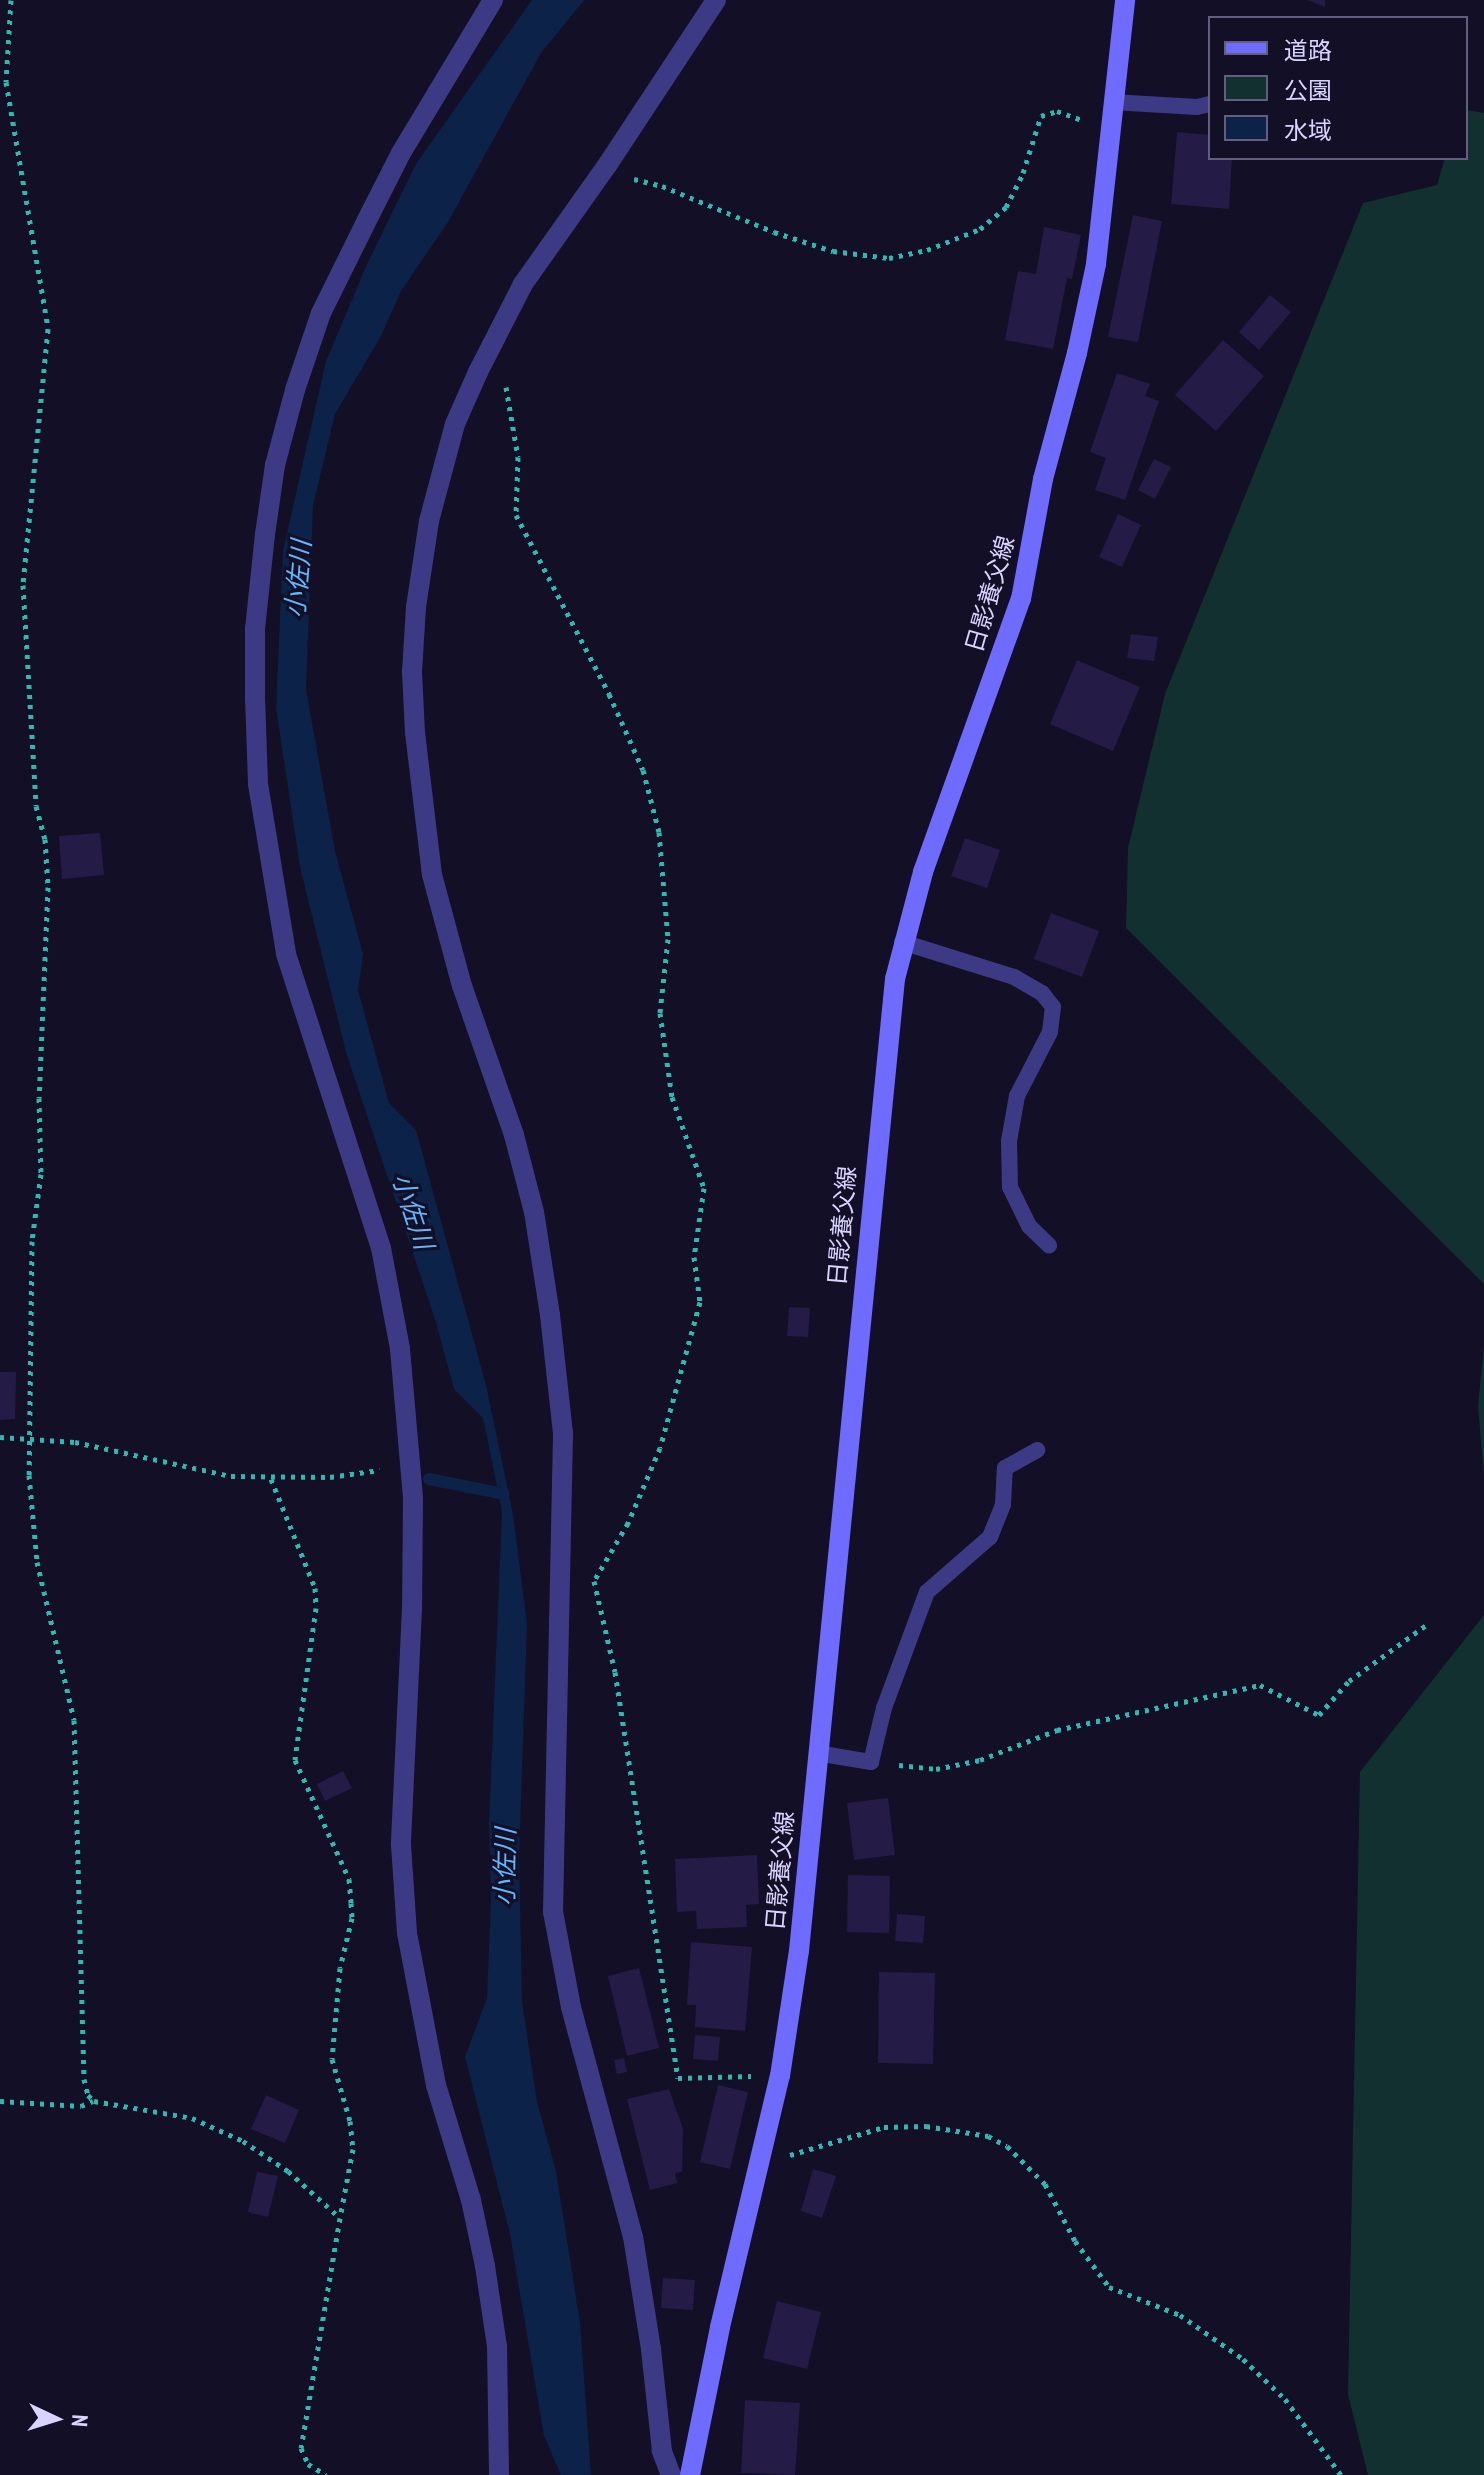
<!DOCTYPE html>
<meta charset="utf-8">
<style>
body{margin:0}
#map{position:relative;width:1484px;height:2475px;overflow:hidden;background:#130f26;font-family:"PT Sans Narrow","Noto Sans JP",sans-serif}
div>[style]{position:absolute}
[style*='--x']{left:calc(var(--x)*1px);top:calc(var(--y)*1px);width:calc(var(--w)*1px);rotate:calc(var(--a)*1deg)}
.green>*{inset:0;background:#12302f}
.water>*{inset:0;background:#0c2248}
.stream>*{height:12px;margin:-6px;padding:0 6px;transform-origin:6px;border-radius:6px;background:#0c2248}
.building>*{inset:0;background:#241b47}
.path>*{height:5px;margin-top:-2.5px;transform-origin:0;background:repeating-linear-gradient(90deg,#2fb8b0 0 4px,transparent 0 10px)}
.lane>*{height:16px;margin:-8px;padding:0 8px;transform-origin:8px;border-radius:8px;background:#3d3a85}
.street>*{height:20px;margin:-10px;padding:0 10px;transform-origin:10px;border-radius:10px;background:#3d3a85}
.secondary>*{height:20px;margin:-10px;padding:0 10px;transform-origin:10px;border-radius:10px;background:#6f6bff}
span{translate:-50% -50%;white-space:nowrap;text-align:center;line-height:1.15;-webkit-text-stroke:6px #130f26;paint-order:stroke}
.street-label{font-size:24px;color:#d9d4ff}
.water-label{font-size:26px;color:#62b6ff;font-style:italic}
.legend{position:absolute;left:1208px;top:16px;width:260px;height:144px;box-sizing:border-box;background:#130f26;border:2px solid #625e7d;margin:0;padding:10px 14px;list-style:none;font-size:24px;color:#d9d4ff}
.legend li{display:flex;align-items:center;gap:16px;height:40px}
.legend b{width:40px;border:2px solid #625e7d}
.north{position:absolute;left:16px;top:2379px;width:80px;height:80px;-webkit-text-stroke:6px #130f26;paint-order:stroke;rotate:94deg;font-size:22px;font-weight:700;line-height:32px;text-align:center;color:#d9d4ff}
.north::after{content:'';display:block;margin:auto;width:28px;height:36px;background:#d9d4ff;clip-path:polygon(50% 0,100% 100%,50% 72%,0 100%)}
</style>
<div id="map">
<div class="green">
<i style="clip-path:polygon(1466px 110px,1484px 113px,1484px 1284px,1126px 928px,1128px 848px,1165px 694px,1363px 203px,1437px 185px,1445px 158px,1466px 158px)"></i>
<i style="clip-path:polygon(1484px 1346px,1484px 1476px,1478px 1406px)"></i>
<i style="clip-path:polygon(1484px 1615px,1484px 2475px,1368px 2475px,1348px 2394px,1360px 1772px)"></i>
</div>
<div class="water">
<i style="clip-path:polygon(532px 0,584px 0,541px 53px,448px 222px,401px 291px,381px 336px,335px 414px,313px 506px,306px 690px,335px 851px,363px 954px,358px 990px,389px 1103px,416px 1130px,486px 1385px,513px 1514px,527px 1624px,519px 1857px,522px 2001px,537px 2102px,556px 2171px,580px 2323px,591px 2475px,561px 2475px,544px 2436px,510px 2234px,465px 2057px,487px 1998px,491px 1900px,489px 1823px,502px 1511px,483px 1418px,454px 1389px,435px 1319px,346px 1052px,300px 867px,276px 708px,283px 551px,326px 361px,368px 262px,416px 164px)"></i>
</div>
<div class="stream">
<i style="--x:429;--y:1479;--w:76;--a:11.3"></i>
</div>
<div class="building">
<i style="clip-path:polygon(1307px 0,1325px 0,1325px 7px)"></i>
<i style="clip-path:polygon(1177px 132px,1210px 135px,1210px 158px,1232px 158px,1229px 209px,1171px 204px)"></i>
<i style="clip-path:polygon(1133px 215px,1162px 221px,1138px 342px,1108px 337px)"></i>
<i style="clip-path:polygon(1044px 227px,1081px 235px,1072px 279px,1067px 278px,1053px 349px,1005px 340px,1018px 271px,1036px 274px)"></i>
<i style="clip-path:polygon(1270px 295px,1291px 312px,1259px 350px,1239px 332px)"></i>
<i style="clip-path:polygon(1223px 340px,1264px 376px,1216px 431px,1175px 395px)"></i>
<i style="clip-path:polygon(1117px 373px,1150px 384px,1145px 396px,1159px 401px,1125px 500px,1095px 490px,1106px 458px,1090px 452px)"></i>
<i style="clip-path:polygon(1154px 459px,1171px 467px,1155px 499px,1138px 490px)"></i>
<i style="clip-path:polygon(1118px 514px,1141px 525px,1122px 567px,1099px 557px)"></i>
<i style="clip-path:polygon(1131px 634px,1158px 637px,1154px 661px,1127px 658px)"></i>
<i style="clip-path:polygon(1077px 660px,1140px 687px,1113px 751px,1050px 724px)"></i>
<i style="clip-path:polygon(100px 833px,104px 875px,62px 879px,59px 836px)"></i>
<i style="clip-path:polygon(965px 838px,1000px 850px,987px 888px,951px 876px)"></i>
<i style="clip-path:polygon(1051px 913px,1099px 931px,1082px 977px,1034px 959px)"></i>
<i style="clip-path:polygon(789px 1307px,810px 1308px,808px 1337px,787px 1336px)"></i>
<i style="clip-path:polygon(0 1372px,16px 1372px,15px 1419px,0 1420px)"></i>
<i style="clip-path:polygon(343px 1771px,352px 1788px,325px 1801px,317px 1784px)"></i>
<i style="clip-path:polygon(888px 1798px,895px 1855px,854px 1860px,847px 1803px)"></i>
<i style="clip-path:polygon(757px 1855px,759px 1904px,746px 1905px,747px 1927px,697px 1929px,696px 1911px,677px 1912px,675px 1859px)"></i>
<i style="clip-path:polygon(848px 1875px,890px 1876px,889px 1933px,847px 1932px)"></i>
<i style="clip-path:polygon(897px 1914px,925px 1916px,923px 1943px,895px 1941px)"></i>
<i style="clip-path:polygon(691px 1942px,752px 1947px,745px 2031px,695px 2027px,696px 2005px,687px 2005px)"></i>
<i style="clip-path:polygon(639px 1968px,659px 2048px,627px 2056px,608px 1976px)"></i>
<i style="clip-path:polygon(879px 1972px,935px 1973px,933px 2064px,878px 2063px)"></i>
<i style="clip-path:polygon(695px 2035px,720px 2037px,718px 2061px,693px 2059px)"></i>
<i style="clip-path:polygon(624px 2058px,627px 2072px,617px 2074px,614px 2060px)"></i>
<i style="clip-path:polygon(718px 2085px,748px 2092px,730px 2169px,700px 2162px)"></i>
<i style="clip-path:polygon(669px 2089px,683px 2129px,682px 2172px,675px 2173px,677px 2183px,650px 2190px,627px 2099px)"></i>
<i style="clip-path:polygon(266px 2095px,299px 2110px,285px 2143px,251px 2129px)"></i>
<i style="clip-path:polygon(813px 2169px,836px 2176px,822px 2218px,801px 2211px)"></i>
<i style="clip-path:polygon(257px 2172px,278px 2176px,268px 2217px,248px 2212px)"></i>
<i style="clip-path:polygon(663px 2278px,695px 2280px,693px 2310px,661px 2308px)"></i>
<i style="clip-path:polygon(777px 2301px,821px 2312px,807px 2369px,763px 2358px)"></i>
<i style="clip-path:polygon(745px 2400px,800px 2403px,795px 2475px,741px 2473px)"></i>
</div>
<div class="path">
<i style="--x:11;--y:0;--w:82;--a:93.5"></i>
<i style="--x:6;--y:82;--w:251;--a:80.3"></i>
<i style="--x:48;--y:329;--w:257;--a:95.6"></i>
<i style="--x:23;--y:585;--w:221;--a:86.6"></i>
<i style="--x:36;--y:806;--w:34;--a:75"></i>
<i style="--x:45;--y:839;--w:48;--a:86.4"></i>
<i style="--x:48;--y:887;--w:211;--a:92.4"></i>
<i style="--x:39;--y:1098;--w:76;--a:88.5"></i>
<i style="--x:41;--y:1174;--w:68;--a:97.7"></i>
<i style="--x:32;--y:1241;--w:234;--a:90.7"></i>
<i style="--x:29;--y:1475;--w:87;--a:84.7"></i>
<i style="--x:37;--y:1562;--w:162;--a:76.8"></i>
<i style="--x:74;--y:1720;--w:359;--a:88.4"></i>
<i style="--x:84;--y:2079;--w:16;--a:76"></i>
<i style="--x:88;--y:2095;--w:8;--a:45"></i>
<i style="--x:94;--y:2101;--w:99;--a:9.8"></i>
<i style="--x:192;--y:2118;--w:56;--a:24.3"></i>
<i style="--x:243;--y:2141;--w:54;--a:33.7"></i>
<i style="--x:288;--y:2171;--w:70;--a:42.1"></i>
<i style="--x:340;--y:2218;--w:233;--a:99.6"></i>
<i style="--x:301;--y:2448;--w:17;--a:66"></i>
<i style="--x:308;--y:2464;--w:21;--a:31"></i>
<i style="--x:634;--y:179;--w:29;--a:14"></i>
<i style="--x:662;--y:186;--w:121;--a:22.3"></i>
<i style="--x:774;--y:232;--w:62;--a:17.9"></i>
<i style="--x:833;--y:251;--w:56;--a:7.1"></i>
<i style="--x:889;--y:258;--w:39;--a:-12"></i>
<i style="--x:927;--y:250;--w:57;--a:-21.6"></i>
<i style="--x:980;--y:229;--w:34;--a:-40"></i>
<i style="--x:1006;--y:207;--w:38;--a:-63"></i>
<i style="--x:1023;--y:173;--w:60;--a:-72.5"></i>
<i style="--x:1041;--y:116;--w:17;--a:-17"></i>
<i style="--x:1057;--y:111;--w:29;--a:20"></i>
<i style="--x:506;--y:387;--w:71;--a:80.3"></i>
<i style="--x:518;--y:457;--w:58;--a:92"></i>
<i style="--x:516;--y:515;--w:202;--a:62.5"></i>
<i style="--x:609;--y:694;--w:83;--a:65.9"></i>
<i style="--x:643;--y:770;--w:64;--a:75.5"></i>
<i style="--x:659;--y:832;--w:107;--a:85.2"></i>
<i style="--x:668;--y:939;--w:74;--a:96.2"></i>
<i style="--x:660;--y:1013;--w:85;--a:81.9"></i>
<i style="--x:672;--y:1097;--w:96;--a:70.6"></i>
<i style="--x:704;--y:1188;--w:70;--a:98.2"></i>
<i style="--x:694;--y:1257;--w:45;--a:82.4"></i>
<i style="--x:700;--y:1302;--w:151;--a:105.3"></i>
<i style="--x:660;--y:1448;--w:82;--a:113.1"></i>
<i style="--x:628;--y:1523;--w:67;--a:120.4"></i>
<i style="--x:594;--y:1581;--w:93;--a:77"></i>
<i style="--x:615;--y:1672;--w:411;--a:81.2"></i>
<i style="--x:678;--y:2078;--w:73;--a:-1.6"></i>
<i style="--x:0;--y:1437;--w:75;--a:3.8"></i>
<i style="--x:75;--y:1442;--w:160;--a:12.3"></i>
<i style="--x:231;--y:1476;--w:99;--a:0.6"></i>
<i style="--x:330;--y:1477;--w:50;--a:-8"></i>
<i style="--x:271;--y:1479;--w:118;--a:68"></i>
<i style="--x:315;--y:1588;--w:20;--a:87"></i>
<i style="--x:316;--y:1608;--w:153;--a:97.9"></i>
<i style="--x:295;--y:1760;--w:131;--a:65.6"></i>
<i style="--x:349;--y:1879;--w:24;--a:85"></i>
<i style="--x:351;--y:1903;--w:15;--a:86"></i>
<i style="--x:352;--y:1918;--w:51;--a:103.5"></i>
<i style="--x:340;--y:1968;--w:91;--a:95"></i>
<i style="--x:332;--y:2059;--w:65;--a:73.8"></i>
<i style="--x:350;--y:2121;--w:28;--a:84"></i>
<i style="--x:353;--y:2149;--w:70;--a:100.7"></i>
<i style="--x:899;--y:1765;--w:37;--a:6"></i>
<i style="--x:936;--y:1769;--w:45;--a:-11.6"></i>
<i style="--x:980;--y:1760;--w:83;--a:-21.3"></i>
<i style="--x:1057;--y:1730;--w:208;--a:-12.5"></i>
<i style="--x:1260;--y:1685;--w:66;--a:27"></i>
<i style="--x:1319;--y:1715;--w:45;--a:-48.6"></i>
<i style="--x:1349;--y:1681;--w:95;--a:-36"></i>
<i style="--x:0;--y:2101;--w:81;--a:3.5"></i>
<i style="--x:81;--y:2106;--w:13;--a:-23"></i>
<i style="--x:790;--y:2155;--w:98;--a:-16.6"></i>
<i style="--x:884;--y:2127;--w:42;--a:-1.4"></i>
<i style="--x:926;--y:2126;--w:63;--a:9.2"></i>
<i style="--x:988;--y:2136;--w:21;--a:28"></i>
<i style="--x:1007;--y:2146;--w:54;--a:45"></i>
<i style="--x:1045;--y:2184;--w:64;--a:62.2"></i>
<i style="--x:1075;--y:2241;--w:57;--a:53.5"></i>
<i style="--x:1109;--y:2287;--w:76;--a:21.5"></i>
<i style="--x:1180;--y:2315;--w:77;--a:34.9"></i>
<i style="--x:1243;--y:2359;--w:58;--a:43.6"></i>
<i style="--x:1285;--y:2399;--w:94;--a:53.6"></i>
</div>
<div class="lane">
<i style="--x:1112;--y:102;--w:85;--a:3.4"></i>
<i style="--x:1197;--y:107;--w:13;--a:-13"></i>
<i style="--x:902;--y:942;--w:117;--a:17.4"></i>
<i style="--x:1014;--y:977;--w:32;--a:30"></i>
<i style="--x:1042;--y:993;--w:18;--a:52"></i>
<i style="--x:1053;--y:1007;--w:25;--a:97"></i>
<i style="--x:1050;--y:1032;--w:72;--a:117.3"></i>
<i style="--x:1017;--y:1096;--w:46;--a:100.1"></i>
<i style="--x:1009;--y:1141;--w:46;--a:88.8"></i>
<i style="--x:1010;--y:1187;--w:43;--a:64"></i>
<i style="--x:1029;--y:1226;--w:28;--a:44"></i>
<i style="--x:817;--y:1753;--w:55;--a:9.5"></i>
<i style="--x:871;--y:1762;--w:56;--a:-76.5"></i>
<i style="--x:884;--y:1708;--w:124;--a:-69.7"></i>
<i style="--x:927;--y:1592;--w:84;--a:-41.1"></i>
<i style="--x:990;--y:1537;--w:35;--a:-68"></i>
<i style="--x:1003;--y:1504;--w:36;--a:-87"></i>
<i style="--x:1005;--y:1468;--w:37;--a:-29"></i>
</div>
<div class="street">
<i style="--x:493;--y:0;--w:179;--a:121"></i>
<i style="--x:401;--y:153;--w:68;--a:116.9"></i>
<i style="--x:370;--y:214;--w:110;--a:116.3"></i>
<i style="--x:321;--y:313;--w:81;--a:108.7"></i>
<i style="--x:295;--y:390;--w:78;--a:104.9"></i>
<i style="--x:275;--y:465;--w:70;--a:98.2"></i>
<i style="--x:265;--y:534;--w:96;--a:96"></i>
<i style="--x:255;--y:629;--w:68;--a:90"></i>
<i style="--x:255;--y:697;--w:87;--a:88"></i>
<i style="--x:258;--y:784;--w:172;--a:80.6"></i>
<i style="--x:286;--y:954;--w:309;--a:72.1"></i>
<i style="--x:381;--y:1248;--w:103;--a:79.3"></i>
<i style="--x:400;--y:1349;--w:151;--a:85"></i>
<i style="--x:413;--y:1499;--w:109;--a:90.5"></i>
<i style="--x:412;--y:1608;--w:237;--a:92.7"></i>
<i style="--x:401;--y:1845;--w:88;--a:86.1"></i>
<i style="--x:407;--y:1933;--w:155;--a:79.2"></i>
<i style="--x:436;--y:2085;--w:120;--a:73.1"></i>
<i style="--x:471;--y:2200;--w:67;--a:78"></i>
<i style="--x:485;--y:2266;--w:81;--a:81.5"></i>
<i style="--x:497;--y:2346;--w:129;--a:89.1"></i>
<i style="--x:671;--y:2475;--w:26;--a:-111"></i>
<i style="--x:662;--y:2451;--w:103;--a:-96.2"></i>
<i style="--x:651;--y:2349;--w:113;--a:-99.1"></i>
<i style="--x:633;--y:2237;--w:238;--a:-105.1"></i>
<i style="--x:571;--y:2007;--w:97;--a:-100.7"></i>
<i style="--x:553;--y:1912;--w:479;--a:-88.8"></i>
<i style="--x:563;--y:1433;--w:119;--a:-96.3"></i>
<i style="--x:550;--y:1315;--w:104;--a:-98.8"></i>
<i style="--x:534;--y:1212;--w:80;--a:-104.6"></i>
<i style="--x:514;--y:1135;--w:158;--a:-109.2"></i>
<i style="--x:462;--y:986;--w:115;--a:-105.1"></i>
<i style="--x:432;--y:875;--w:143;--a:-96.8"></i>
<i style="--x:415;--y:733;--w:61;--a:-92.8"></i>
<i style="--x:412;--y:672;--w:65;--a:-86.5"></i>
<i style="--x:416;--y:607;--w:87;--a:-81.4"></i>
<i style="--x:429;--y:521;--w:100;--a:-75"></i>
<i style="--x:455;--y:424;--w:57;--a:-66.1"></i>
<i style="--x:478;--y:372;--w:99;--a:-62.9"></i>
<i style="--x:523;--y:284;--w:147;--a:-54.7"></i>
<i style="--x:608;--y:164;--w:196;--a:-56.6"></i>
</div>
<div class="secondary">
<i style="--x:690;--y:2475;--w:151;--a:-78.5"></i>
<i style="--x:720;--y:2327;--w:258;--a:-76.6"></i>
<i style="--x:780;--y:2076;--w:126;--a:-81.4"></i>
<i style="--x:799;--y:1951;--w:977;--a:-84.36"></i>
<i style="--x:895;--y:979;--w:111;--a:-75.3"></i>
<i style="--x:923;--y:872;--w:290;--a:-70.3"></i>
<i style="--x:1021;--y:599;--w:122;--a:-79.6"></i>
<i style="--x:1043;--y:479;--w:131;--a:-74.9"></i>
<i style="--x:1077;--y:353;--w:91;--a:-77.9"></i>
<i style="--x:1096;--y:264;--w:266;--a:-83.7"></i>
</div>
<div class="street-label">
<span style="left:990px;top:594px;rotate:-74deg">日影養父線</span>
<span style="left:842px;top:1226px;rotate:-85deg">日影養父線</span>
<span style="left:780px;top:1871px;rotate:-85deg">日影養父線</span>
</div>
<div class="water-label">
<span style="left:298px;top:579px;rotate:-85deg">小佐川</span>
<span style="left:413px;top:1211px;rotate:72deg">小佐川</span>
<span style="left:505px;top:1867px;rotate:-89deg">小佐川</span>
</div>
<ul class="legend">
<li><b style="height:10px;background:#6f6bff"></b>道路</li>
<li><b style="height:22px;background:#12302f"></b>公園</li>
<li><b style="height:22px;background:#0c2248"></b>水域</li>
</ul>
<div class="north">N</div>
</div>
